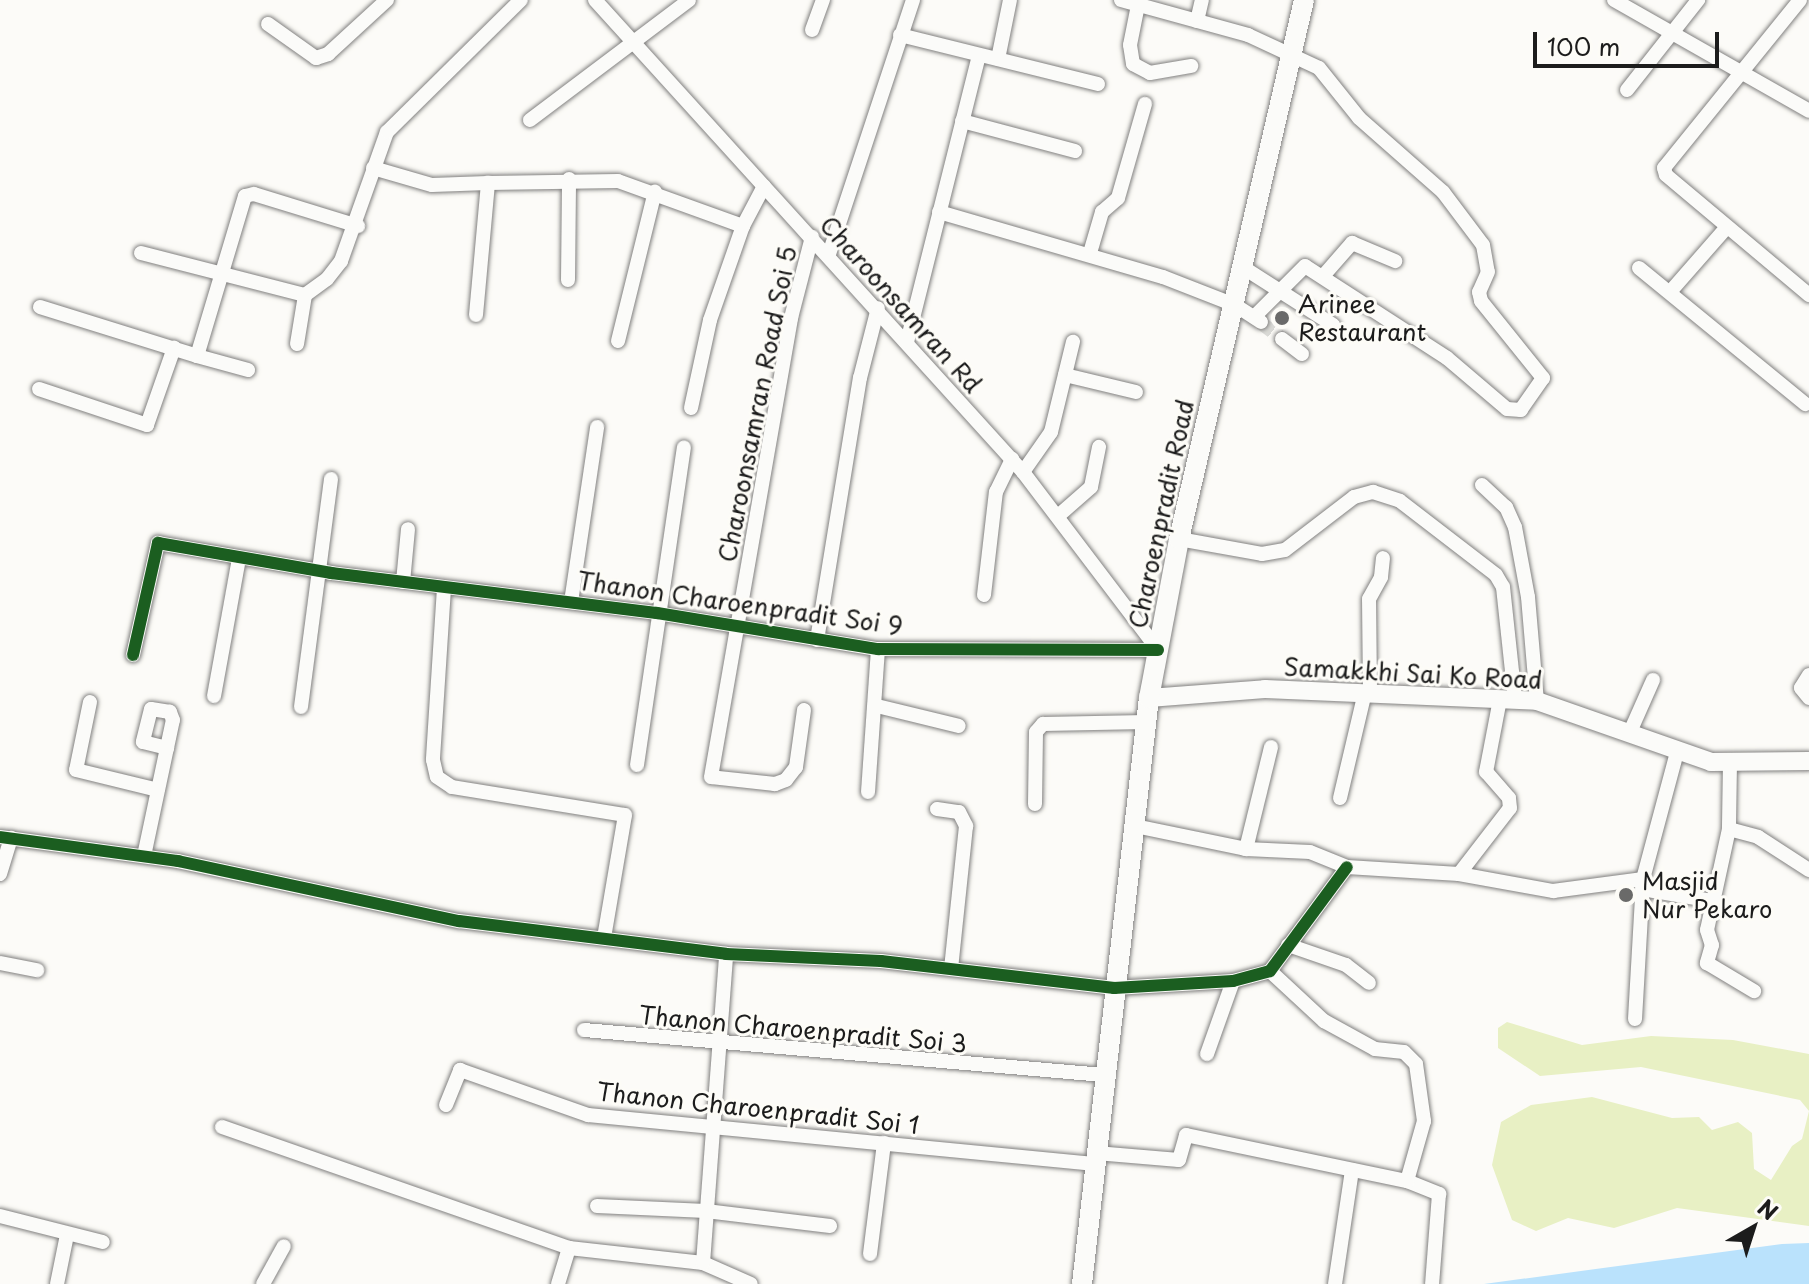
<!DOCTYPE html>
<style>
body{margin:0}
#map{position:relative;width:1809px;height:1284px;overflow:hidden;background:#fcfbf8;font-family:"Playpen Sans",sans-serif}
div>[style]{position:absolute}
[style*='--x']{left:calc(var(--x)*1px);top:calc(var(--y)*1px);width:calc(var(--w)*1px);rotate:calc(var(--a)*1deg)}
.green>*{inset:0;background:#e8f0c4}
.water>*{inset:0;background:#bae2fc}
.minor-tunnel>*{height:14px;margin-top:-7px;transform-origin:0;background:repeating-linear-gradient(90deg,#dadad7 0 14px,transparent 0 21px)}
.roads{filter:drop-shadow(0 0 2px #81807f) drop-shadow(0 0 2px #81807f)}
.minor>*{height:14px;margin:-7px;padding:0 7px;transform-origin:7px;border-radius:7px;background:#fbfbf9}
.tertiary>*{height:18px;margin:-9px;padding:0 9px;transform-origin:9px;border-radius:9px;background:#fbfbf9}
.secondary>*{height:20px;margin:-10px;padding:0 10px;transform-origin:10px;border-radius:10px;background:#fbfbf9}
.cycleway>*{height:12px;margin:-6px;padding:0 6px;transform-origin:6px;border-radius:6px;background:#1b5e20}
.dots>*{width:22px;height:22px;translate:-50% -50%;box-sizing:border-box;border:4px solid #fdfcf7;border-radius:50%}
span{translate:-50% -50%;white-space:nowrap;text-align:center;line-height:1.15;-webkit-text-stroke:6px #fdfcf7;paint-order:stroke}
.street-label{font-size:24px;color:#1c1c1c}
.poi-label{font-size:24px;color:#1c1c1c}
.left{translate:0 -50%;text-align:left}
.north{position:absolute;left:1713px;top:1188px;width:80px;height:80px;-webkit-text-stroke:6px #fdfcf7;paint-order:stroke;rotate:39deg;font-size:22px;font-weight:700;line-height:32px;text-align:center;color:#1c1c1c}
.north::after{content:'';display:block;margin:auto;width:28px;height:36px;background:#1c1c1c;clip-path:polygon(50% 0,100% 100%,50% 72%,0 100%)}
.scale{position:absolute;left:1533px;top:32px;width:186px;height:36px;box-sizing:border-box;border:4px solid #1c1c1c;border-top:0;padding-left:10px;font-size:24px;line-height:28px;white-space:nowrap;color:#1c1c1c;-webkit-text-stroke:6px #fdfcf7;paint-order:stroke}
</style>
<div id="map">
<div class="green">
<i style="clip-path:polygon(1507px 1022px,1582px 1045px,1651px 1036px,1733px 1040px,1809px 1054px,1809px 1226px,1677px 1208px,1614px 1228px,1568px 1218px,1536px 1231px,1512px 1220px,1492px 1165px,1501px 1122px,1531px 1105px,1592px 1097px,1672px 1118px,1699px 1117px,1712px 1130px,1738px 1122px,1752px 1133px,1754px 1169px,1771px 1180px,1792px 1146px,1802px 1139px,1809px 1111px,1800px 1100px,1641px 1067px,1540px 1076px,1498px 1048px,1498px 1028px)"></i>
</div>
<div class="water">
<i style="clip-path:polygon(1809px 1243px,1809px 1284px,1484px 1284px,1782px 1244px)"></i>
</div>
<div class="minor-tunnel">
<i style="--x:1261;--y:323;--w:26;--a:37"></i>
</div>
<div class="roads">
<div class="minor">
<i style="--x:595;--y:0;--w:637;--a:47.8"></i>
<i style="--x:1023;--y:472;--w:223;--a:52.8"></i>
<i style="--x:1121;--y:0;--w:132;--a:15.4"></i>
<i style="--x:1248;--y:35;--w:78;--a:24.9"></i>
<i style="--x:1319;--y:68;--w:64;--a:51.3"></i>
<i style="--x:1359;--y:118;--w:112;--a:41.4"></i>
<i style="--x:1443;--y:192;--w:66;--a:53"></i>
<i style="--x:1483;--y:245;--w:27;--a:80"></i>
<i style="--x:1488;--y:272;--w:22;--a:114"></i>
<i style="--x:1479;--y:292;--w:9;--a:77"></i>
<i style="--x:1481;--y:301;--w:99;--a:51.2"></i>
<i style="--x:1543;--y:378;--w:39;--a:125"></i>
<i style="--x:1521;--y:410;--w:14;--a:-176"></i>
<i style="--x:1507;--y:409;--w:79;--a:-139.6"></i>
<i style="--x:1447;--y:358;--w:169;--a:-147.1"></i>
<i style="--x:1305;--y:266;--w:72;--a:135"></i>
<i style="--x:1614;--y:0;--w:224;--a:29.6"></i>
<i style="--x:1800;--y:0;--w:216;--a:129"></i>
<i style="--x:1664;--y:168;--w:7;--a:74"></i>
<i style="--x:1666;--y:175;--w:187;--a:40"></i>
<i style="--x:1138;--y:5;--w:41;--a:101.3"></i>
<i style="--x:1130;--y:45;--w:19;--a:81"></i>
<i style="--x:1133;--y:64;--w:19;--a:28"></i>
<i style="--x:1150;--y:73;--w:42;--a:-9.7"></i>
<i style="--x:1197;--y:21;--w:22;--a:-77"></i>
<i style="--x:268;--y:24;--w:59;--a:35.3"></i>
<i style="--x:316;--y:58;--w:13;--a:-18"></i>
<i style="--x:328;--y:54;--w:80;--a:-42.5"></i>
<i style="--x:812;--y:30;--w:32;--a:-70"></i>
<i style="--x:900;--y:35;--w:204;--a:13.9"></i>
<i style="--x:998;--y:59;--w:60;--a:-78.5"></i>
<i style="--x:1627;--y:90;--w:115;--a:-51.7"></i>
<i style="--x:530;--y:120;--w:199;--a:-37"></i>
<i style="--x:962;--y:121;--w:117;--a:14.9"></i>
<i style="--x:373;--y:168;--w:61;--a:16.1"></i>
<i style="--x:432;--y:185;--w:56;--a:-2"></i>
<i style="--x:939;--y:212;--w:233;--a:16.2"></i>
<i style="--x:1163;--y:277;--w:77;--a:21.3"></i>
<i style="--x:1235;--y:305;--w:31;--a:33"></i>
<i style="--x:141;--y:253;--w:169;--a:14.4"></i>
<i style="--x:305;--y:295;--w:27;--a:-36"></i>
<i style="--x:327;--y:279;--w:23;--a:-52"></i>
<i style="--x:341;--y:261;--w:137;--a:-70.4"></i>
<i style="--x:387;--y:132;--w:188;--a:-44.6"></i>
<i style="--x:1090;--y:253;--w:43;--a:-73.7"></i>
<i style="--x:1102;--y:212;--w:21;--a:-41"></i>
<i style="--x:1118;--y:198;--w:98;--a:-74"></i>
<i style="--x:829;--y:254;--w:268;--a:-71.7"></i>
<i style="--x:1244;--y:268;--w:106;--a:32.6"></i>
<i style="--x:1639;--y:268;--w:215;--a:39.3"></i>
<i style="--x:1324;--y:275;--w:43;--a:-48.8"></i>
<i style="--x:1352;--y:243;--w:47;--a:22.7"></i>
<i style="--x:568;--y:280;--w:101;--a:-89.4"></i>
<i style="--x:1670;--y:292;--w:86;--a:-48.8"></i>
<i style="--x:40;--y:307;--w:164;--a:17.3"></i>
<i style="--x:197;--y:356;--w:167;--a:-73.3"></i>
<i style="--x:245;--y:196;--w:9;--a:-13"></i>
<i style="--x:254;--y:194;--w:109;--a:17.1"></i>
<i style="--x:476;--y:315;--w:133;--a:-84.8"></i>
<i style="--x:488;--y:183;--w:130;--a:-0.9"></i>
<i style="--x:618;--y:181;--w:133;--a:19.8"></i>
<i style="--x:1282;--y:339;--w:25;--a:37"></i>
<i style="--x:618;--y:341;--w:154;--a:-76.1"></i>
<i style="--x:907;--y:342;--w:296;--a:-75.9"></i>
<i style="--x:297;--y:344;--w:50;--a:-80.7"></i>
<i style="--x:197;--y:356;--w:53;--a:15.4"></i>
<i style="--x:1065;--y:375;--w:73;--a:13.5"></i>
<i style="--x:39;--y:389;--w:114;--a:18.4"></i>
<i style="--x:147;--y:425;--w:82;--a:-70.7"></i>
<i style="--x:691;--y:408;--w:90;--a:-77.8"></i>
<i style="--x:710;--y:320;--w:100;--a:-70.7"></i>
<i style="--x:743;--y:226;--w:45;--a:-62.3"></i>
<i style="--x:1023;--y:472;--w:49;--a:-55"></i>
<i style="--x:1051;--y:432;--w:93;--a:-76.3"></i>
<i style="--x:1482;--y:485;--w:33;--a:43"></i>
<i style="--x:1506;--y:507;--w:22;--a:66"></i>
<i style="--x:1515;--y:527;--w:71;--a:79.5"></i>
<i style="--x:1528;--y:597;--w:104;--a:85.1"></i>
<i style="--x:1058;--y:516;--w:44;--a:-41.3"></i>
<i style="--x:1091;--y:487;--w:41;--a:-78.7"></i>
<i style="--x:1179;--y:539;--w:84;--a:10.2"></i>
<i style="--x:1262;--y:554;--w:23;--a:-10"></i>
<i style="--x:1285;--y:550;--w:87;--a:-37.5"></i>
<i style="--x:1354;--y:497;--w:20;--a:-15"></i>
<i style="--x:1373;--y:492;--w:28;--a:18"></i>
<i style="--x:1400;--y:501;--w:121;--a:37.6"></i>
<i style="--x:1496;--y:575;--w:14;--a:60"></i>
<i style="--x:1503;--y:587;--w:114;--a:83.9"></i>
<i style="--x:403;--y:582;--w:53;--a:-84.6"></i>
<i style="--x:444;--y:588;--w:172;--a:93.7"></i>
<i style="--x:433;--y:760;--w:17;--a:77"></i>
<i style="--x:437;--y:777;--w:18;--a:34"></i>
<i style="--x:452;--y:787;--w:175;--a:9.2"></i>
<i style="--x:625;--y:815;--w:125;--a:99.7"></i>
<i style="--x:984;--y:595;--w:104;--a:-83.4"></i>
<i style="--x:996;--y:492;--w:37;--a:-64"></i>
<i style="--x:571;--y:602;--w:177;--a:-81.5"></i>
<i style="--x:817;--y:640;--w:266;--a:-80.7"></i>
<i style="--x:860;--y:378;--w:72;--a:-75.6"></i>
<i style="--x:133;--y:655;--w:115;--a:-77.4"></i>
<i style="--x:158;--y:543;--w:176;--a:9.8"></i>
<i style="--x:331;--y:573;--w:328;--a:7"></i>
<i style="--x:657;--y:613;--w:224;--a:9.3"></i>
<i style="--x:878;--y:649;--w:280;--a:0.2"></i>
<i style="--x:1809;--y:675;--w:15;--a:122"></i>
<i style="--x:1801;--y:688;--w:13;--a:51"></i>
<i style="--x:1370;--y:692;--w:93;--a:-90.6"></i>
<i style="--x:1369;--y:599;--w:25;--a:-61"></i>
<i style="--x:1381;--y:577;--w:19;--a:-84"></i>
<i style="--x:214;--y:696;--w:139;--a:-79.7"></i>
<i style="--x:90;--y:702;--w:69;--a:101.6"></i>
<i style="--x:76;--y:770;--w:84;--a:13.7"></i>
<i style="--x:877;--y:706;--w:84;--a:13.7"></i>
<i style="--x:301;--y:707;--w:230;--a:-82.5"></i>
<i style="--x:804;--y:710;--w:58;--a:98"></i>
<i style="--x:796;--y:767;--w:16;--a:128"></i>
<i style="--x:786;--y:780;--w:12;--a:160"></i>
<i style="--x:775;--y:784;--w:64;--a:-173.8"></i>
<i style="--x:711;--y:777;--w:466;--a:-80.1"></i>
<i style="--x:791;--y:318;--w:84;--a:-75.5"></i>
<i style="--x:1630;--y:732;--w:57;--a:-66.1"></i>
<i style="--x:1730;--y:762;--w:67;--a:90.9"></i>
<i style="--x:1729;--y:829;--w:30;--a:15"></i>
<i style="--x:1758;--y:837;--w:61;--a:32.9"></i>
<i style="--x:637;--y:765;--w:321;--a:-81.6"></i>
<i style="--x:868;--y:792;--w:143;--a:-86"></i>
<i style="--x:1340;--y:798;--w:109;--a:-76.7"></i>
<i style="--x:1035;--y:804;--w:72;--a:-89.2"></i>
<i style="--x:1036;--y:732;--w:11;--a:-49"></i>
<i style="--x:1043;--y:724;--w:103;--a:-1.1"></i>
<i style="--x:937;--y:809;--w:22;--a:8"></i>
<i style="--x:959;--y:812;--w:16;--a:63"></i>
<i style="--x:966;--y:826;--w:143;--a:96"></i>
<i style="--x:1135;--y:826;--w:113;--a:11.7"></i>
<i style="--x:1246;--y:849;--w:64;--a:2.7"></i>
<i style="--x:1310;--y:852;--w:40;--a:22"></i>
<i style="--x:1347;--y:867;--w:112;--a:3.6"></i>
<i style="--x:1459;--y:874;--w:96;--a:10.3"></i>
<i style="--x:1553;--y:891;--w:91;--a:-7.6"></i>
<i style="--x:1729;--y:829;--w:103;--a:102.3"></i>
<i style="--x:1707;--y:930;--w:16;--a:72"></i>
<i style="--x:1712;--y:945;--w:19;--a:106"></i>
<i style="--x:1707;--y:963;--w:55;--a:30.8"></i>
<i style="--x:0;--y:837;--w:180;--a:7.7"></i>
<i style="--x:178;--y:861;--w:287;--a:12.1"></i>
<i style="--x:459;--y:921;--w:269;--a:7"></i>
<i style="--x:726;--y:954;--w:155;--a:2.6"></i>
<i style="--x:881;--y:961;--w:235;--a:6.6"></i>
<i style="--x:1114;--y:988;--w:119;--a:-3.4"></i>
<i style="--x:1233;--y:981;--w:38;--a:-15"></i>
<i style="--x:1270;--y:971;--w:129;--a:-53.5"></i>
<i style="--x:1246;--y:849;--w:105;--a:-76.2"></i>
<i style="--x:144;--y:856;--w:139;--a:-78"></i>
<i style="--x:173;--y:720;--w:9;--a:-111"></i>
<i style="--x:170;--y:712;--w:19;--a:-171"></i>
<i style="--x:151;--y:709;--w:34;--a:104"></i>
<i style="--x:143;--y:742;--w:25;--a:14"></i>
<i style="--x:0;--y:874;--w:38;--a:-73"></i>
<i style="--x:1459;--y:874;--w:83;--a:-52.3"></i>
<i style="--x:1510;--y:808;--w:10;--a:-96"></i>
<i style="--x:1509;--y:798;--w:35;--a:-131"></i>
<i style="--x:1486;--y:772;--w:74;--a:-79.1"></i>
<i style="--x:1642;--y:889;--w:71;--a:9.7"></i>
<i style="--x:1288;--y:945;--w:61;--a:19"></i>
<i style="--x:1346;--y:965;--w:29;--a:38"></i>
<i style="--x:0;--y:963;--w:38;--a:11"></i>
<i style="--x:1270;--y:971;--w:74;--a:42.8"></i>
<i style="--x:1324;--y:1021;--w:58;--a:28.8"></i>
<i style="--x:1375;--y:1049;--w:29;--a:6"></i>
<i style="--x:1404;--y:1052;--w:17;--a:45"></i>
<i style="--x:1416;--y:1064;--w:58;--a:82"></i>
<i style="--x:1424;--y:1121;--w:62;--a:105.8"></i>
<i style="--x:1407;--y:1181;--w:35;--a:22"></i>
<i style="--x:1439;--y:1194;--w:90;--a:94.4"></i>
<i style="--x:1635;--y:1019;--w:140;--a:-86.7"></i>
<i style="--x:1643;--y:879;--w:131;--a:-75"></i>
<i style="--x:584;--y:1030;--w:522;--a:4.95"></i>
<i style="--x:1207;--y:1054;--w:77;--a:-70.4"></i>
<i style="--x:446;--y:1105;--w:38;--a:-68"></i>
<i style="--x:460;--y:1070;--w:136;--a:19.4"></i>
<i style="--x:588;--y:1115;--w:509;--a:5.52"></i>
<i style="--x:222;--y:1127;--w:367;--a:19.2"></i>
<i style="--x:569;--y:1248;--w:135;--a:6.4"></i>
<i style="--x:703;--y:1263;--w:52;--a:23.6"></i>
<i style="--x:1096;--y:1153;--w:83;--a:4.8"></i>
<i style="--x:1179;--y:1160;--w:26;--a:-74"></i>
<i style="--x:1186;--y:1135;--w:226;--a:11.8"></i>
<i style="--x:597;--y:1206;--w:109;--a:2.6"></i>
<i style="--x:706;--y:1211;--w:125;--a:6.9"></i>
<i style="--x:0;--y:1216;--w:106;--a:14.2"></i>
<i style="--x:870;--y:1254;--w:112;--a:-82.8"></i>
<i style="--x:703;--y:1263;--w:310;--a:-85.7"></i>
<i style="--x:57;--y:1284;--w:50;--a:-78.5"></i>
<i style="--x:263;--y:1284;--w:43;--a:-61.1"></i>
<i style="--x:558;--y:1284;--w:38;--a:-73"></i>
<i style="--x:1335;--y:1284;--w:115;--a:-81.5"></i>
</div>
<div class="tertiary">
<i style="--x:1149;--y:698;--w:116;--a:-4.4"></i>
<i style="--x:1265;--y:689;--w:272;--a:2.5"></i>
<i style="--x:1537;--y:701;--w:184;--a:19.3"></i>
<i style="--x:1711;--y:762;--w:98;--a:-0.6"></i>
</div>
<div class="secondary">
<i style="--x:1082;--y:1284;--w:590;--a:-83.48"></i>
<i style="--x:1149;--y:698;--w:162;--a:-79.3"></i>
<i style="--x:1179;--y:539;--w:553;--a:-76.94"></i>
</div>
</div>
<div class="cycleway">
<i style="--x:133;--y:655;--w:115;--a:-77.4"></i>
<i style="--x:158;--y:543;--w:176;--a:9.8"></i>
<i style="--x:331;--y:573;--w:328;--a:7"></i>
<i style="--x:657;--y:613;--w:224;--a:9.3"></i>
<i style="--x:878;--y:649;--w:280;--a:0.2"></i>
<i style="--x:0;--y:837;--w:180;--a:7.7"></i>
<i style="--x:178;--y:861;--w:287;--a:12.1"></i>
<i style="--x:459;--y:921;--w:269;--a:7"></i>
<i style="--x:726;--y:954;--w:155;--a:2.6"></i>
<i style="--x:881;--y:961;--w:235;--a:6.6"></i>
<i style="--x:1114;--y:988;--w:119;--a:-3.4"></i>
<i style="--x:1233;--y:981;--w:38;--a:-15"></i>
<i style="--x:1270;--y:971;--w:129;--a:-53.5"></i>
</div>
<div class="dots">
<i style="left:1282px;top:318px;background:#6a6a69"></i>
<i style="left:1626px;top:895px;background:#6a6a69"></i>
</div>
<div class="street-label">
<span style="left:901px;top:304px;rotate:48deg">Charoonsamran Rd</span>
<span style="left:757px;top:404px;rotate:-79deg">Charoonsamran Road Soi 5</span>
<span style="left:1161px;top:514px;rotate:-78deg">Charoenpradit Road</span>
<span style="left:740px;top:603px;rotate:8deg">Thanon Charoenpradit Soi 9</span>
<span style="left:1413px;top:673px;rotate:3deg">Samakkhi Sai Ko Road</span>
<span style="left:803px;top:1029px;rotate:5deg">Thanon Charoenpradit Soi 3</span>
<span style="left:758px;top:1108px;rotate:6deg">Thanon Charoenpradit Soi 1</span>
</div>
<div class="poi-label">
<span class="left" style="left:1298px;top:318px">Arinee<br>Restaurant</span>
<span class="left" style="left:1642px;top:895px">Masjid<br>Nur Pekaro</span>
</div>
<div class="north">N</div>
<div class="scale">100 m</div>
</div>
